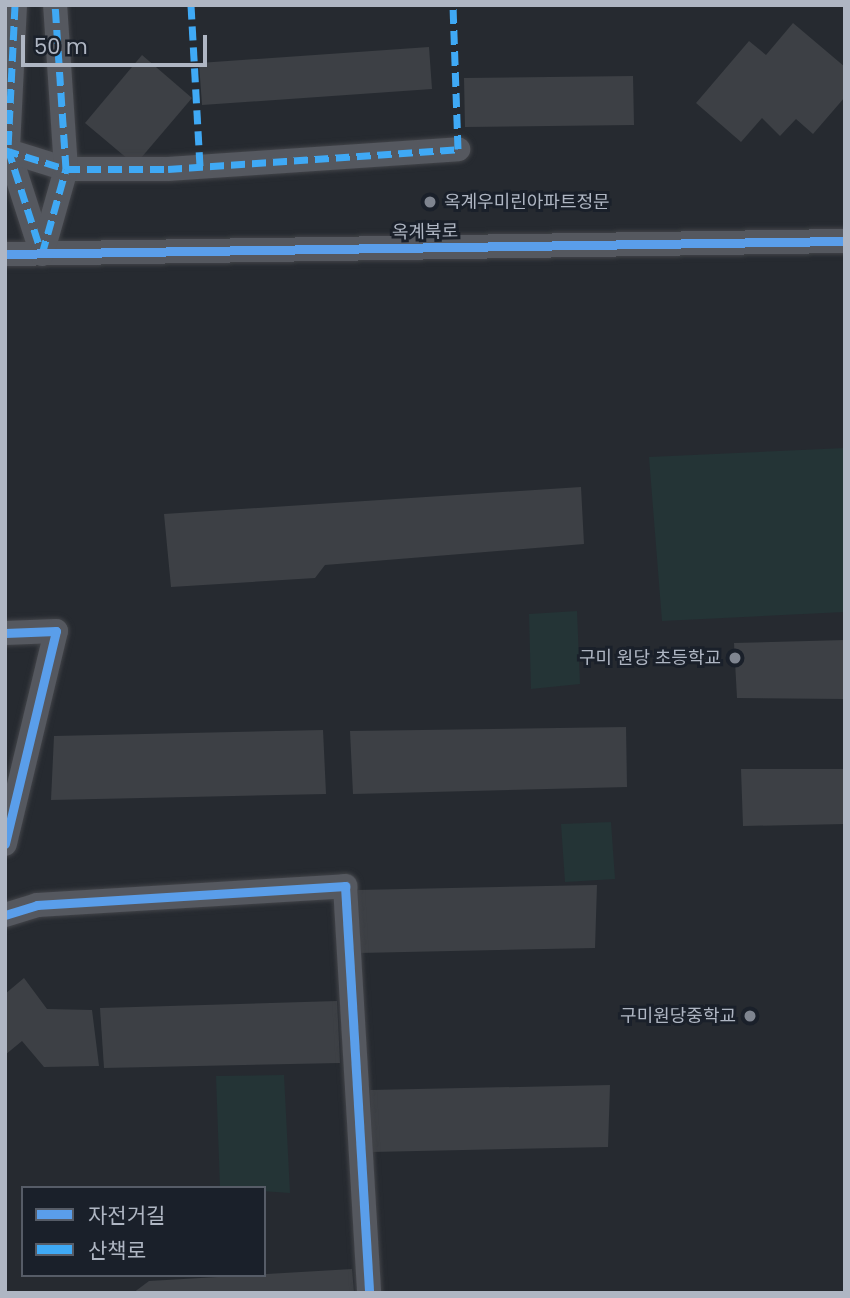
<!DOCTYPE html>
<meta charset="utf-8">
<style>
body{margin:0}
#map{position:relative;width:850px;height:1298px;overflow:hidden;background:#262a30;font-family:Poppins,"Noto Sans KR",sans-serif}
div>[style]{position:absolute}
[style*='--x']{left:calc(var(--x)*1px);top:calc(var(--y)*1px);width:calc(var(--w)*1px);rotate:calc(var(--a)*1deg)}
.green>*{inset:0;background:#243436}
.building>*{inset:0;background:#3d4045}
.roads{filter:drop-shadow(0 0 2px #424449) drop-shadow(0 0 2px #424449)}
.minor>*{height:24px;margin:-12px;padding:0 12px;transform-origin:12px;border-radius:12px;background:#55585f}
.quiet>*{height:7px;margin-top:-3.5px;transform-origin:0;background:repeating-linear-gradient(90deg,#3fa9f5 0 14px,transparent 0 21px)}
.cycleway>*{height:9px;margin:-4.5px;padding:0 4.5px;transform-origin:4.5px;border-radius:4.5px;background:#5a9eea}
.dots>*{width:19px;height:19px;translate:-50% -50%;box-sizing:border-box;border:4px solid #1a202a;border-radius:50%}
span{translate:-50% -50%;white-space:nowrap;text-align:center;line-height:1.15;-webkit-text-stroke:6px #1a202a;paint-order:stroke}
.poi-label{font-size:18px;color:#afb6c3}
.left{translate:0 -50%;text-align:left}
.right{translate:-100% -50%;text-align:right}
.street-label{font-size:18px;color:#afb6c3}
.frame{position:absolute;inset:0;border:7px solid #afb6c3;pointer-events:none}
.legend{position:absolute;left:21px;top:1186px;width:245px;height:91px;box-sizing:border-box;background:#1a202a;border:2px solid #565c67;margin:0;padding:9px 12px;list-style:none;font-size:21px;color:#afb6c3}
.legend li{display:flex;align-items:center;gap:14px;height:35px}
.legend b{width:35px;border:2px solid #565c67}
.scale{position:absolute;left:21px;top:35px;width:186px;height:32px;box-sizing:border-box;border:4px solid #afb6c3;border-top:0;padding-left:9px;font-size:21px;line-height:24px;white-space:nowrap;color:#afb6c3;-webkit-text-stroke:5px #1a202a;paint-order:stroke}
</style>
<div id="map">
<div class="green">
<i style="clip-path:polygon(845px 448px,845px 612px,662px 621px,649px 457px)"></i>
<i style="clip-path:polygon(577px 611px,580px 684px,531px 689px,529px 614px)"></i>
<i style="clip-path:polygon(611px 822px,615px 879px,565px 882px,561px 824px)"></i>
<i style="clip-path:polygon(284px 1075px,290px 1193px,220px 1188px,216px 1076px)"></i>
</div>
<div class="building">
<i style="clip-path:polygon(793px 23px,845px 67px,845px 97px,813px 134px,796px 119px,780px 136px,762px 118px,741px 142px,696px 103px,749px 41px,766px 55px)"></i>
<i style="clip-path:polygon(429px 47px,432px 89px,202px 105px,199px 63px)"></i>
<i style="clip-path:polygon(142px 55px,192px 98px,135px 165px,85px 123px)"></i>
<i style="clip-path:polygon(633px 76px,634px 125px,465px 127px,464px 78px)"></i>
<i style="clip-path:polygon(581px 487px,584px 544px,325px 565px,315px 578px,171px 587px,164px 514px)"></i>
<i style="clip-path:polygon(845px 640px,845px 699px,737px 698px,734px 643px)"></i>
<i style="clip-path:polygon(626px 727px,627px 787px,353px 794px,350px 731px)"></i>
<i style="clip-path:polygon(323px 730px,326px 794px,51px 800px,54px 736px)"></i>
<i style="clip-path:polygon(741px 769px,845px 769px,845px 824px,743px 826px)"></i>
<i style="clip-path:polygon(597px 885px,595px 948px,359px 953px,357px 890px)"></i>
<i style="clip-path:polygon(24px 978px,47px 1009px,92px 1010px,99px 1066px,44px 1067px,22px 1041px,5px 1055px,5px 994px)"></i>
<i style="clip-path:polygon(337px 1001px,340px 1063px,104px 1068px,100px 1008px)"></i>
<i style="clip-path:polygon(610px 1085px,608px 1147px,372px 1152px,370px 1090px)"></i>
<i style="clip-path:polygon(352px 1269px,354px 1293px,133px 1293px,149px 1281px)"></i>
</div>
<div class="roads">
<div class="minor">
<i style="--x:15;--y:5;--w:144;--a:92.8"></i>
<i style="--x:8;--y:149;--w:110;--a:72.1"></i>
<i style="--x:5;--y:150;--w:64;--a:17.3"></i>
<i style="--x:66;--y:169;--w:102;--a:0"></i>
<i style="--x:168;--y:169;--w:291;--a:-3.9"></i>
<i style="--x:5;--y:254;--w:840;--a:-0.89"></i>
<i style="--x:42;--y:254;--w:88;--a:-74.2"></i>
<i style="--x:66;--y:169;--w:164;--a:-93.8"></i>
<i style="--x:5;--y:633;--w:51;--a:-2.2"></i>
<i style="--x:56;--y:631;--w:219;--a:103.5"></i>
<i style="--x:5;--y:915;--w:34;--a:-17"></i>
<i style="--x:37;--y:905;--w:309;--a:-3.5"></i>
<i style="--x:345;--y:886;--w:408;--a:86.6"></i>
</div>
</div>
<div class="quiet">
<i style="--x:15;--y:5;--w:144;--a:92.8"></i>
<i style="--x:8;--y:149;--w:110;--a:72.1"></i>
<i style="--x:191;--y:5;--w:161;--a:86.8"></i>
<i style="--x:5;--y:150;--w:64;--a:17.3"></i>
<i style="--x:66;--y:169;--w:102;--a:0"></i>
<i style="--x:168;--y:169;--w:291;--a:-3.9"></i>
<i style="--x:458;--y:149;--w:144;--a:-92"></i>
<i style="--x:42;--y:254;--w:88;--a:-74.2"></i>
<i style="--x:66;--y:169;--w:164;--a:-93.8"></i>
</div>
<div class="cycleway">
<i style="--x:5;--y:254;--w:840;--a:-0.89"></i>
<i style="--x:5;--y:633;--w:51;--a:-2.2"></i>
<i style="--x:56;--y:631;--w:219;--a:103.5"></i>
<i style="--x:5;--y:915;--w:34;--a:-17"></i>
<i style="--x:37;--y:905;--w:309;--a:-3.5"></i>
<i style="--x:345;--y:886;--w:408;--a:86.6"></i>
</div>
<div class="dots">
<i style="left:430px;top:202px;background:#7f8590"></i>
<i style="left:735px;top:658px;background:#7f8590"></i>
<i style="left:750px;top:1016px;background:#7f8590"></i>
</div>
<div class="poi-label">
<span class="left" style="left:444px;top:202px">옥계우미린아파트정문</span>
<span class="right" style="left:721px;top:658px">구미 원당 초등학교</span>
<span class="right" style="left:736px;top:1016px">구미원당중학교</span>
</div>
<div class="street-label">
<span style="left:425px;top:232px;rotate:-1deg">옥계북로</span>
</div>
<div class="frame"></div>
<ul class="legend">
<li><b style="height:9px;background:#5a9eea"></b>자전거길</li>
<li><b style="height:9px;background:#3fa9f5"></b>산책로</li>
</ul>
<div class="scale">50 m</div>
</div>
